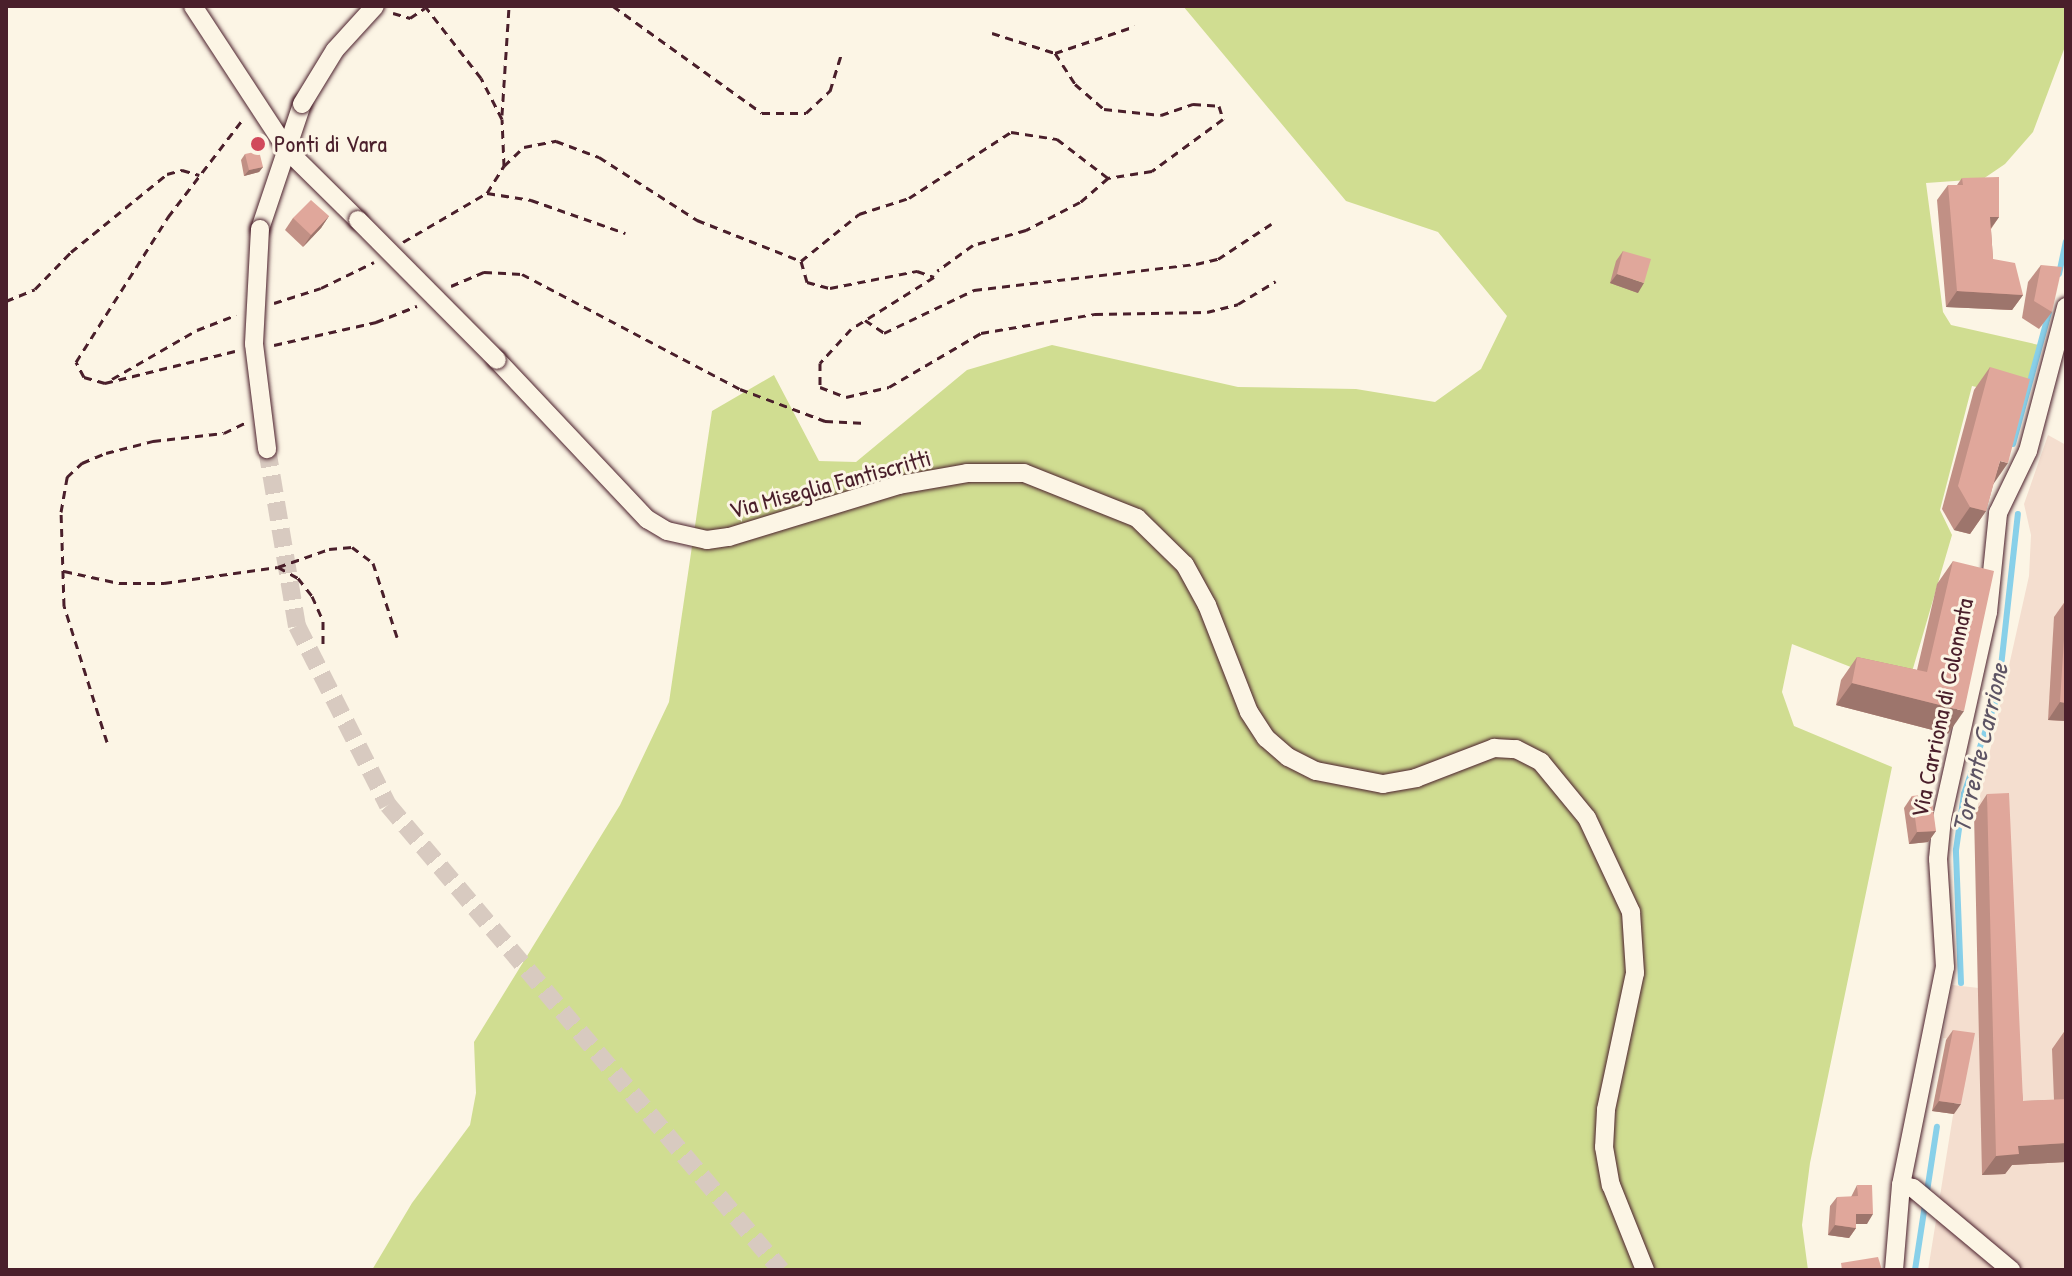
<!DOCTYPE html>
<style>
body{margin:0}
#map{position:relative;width:2072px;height:1276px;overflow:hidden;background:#fcf5e5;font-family:"Patrick Hand",sans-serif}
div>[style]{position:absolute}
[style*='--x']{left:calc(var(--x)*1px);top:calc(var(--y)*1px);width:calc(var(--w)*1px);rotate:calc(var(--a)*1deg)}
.built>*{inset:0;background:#f4decf}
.green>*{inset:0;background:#d0dd91}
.stream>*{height:6px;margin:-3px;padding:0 3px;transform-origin:3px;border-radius:3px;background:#88d0e9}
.minor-tunnel>*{height:18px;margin-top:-9px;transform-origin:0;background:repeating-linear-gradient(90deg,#d8cac0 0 18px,transparent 0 27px)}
.path>*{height:3px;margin-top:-1.5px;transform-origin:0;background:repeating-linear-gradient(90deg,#4a1f2b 0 8px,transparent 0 14px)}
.roads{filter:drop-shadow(0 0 2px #4a1f2b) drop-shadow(0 0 2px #4a1f2b)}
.minor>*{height:18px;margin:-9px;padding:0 9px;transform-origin:9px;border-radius:9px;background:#fcf5e5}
.bridges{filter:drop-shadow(0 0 2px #4a1f2b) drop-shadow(0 0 2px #4a1f2b)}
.minor-bridge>*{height:18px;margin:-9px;padding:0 9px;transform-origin:9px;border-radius:9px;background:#fcf5e5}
.wall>*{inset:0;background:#c19085}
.shaded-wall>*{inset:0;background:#9d756c}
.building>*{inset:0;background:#e0a79b}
.dots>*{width:22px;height:22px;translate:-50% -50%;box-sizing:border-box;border:4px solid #fcf5e5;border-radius:50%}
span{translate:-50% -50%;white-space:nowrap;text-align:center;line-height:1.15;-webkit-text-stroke:6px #fcf5e5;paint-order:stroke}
.poi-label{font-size:24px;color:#4a1f2b}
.left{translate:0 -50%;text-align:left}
.street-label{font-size:24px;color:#4a1f2b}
.water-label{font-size:26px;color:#5d5464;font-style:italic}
.frame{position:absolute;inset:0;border:8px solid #4a1f2b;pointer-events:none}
</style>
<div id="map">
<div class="built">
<i style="clip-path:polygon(2048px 435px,2066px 445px,2066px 1270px,1928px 1270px,1965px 1041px,1943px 1038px,1952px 985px,1979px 988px,1975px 818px,2029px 576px,2031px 535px,2024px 504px)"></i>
</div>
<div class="green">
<i style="clip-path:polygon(1183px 6px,2066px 6px,2066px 44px,2033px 132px,2005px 164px,1983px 179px,1926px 183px,1943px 312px,1951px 325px,2039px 345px,2023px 397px,1972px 386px,1940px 510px,1952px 535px,1907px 689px,1792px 644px,1782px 692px,1794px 726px,1892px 767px,1810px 1163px,1802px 1225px,1808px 1270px,372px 1270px,412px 1203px,470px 1125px,476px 1093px,474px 1042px,620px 805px,669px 702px,712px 411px,774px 375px,819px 461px,856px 462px,967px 370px,1052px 345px,1238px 387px,1356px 389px,1435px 402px,1481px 369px,1507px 316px,1438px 232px,1346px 201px)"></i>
</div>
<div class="stream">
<i style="--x:2059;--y:274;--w:33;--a:-78"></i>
<i style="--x:2013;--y:444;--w:137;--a:-74.7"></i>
<i style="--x:1961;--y:983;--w:133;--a:-92.2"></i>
<i style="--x:1956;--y:850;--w:57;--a:-81.9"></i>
<i style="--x:1964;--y:794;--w:106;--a:-71.2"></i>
<i style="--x:1998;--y:694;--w:181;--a:-83.7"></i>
<i style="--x:1915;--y:1270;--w:145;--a:-81.3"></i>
</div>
<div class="minor-tunnel">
<i style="--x:267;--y:449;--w:180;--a:80.4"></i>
<i style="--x:297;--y:626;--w:201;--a:63.1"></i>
<i style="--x:388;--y:805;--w:609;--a:49.8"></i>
</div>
<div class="path">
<i style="--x:613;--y:6;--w:183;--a:35.7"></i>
<i style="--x:762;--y:113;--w:44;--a:0"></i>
<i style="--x:806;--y:113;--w:33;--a:-43"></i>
<i style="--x:830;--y:91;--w:39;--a:-73"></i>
<i style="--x:393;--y:13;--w:18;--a:16"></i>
<i style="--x:410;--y:18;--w:18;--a:-34"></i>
<i style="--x:992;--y:33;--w:66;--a:17.6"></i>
<i style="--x:1055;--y:53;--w:37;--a:57"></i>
<i style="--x:1075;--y:84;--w:38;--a:41"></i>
<i style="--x:1104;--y:109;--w:57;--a:6"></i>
<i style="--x:1161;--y:115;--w:34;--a:-19"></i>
<i style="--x:1193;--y:104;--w:26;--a:4"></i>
<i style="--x:1219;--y:106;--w:14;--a:73"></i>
<i style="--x:1223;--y:119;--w:88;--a:143.8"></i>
<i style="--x:1152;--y:171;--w:45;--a:171"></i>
<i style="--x:1055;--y:53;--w:84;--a:-18.6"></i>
<i style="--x:502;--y:115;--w:109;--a:-86.3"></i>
<i style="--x:504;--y:166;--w:28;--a:-44"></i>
<i style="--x:524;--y:147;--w:33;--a:-11"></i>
<i style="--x:556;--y:141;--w:46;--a:20.4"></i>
<i style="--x:599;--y:157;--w:117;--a:32.7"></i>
<i style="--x:697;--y:220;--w:112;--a:21.5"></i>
<i style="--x:801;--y:261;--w:75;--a:-39"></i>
<i style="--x:859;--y:214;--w:52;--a:-17.7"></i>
<i style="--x:909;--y:198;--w:121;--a:-32.9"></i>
<i style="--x:1011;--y:132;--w:47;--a:8.7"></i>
<i style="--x:1057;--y:139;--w:64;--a:37.4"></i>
<i style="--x:1108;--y:178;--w:37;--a:139"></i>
<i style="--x:1080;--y:202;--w:61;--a:152.6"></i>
<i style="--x:1026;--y:230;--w:55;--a:164.2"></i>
<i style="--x:973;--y:245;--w:44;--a:144.2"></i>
<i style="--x:487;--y:193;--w:45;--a:9"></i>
<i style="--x:531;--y:200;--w:100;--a:19.3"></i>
<i style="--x:403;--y:242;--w:97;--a:-30.3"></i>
<i style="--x:487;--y:193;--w:32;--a:-58"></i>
<i style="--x:504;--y:166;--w:47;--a:-92.4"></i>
<i style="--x:502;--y:119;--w:46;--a:-117.1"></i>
<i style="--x:481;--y:78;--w:91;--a:-127.9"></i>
<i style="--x:801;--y:261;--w:22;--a:74"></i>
<i style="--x:807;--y:282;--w:24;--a:15"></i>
<i style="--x:830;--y:288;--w:89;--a:-11.1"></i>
<i style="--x:917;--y:271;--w:18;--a:19"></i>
<i style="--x:934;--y:277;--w:98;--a:147.9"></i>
<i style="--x:851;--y:329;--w:46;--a:132.4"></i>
<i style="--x:820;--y:363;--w:24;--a:90"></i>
<i style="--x:820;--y:387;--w:28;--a:21"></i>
<i style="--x:846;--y:397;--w:44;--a:-13.1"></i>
<i style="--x:889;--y:387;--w:107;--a:-30.4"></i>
<i style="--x:981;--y:333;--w:116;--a:-9.5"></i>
<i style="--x:1095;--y:314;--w:112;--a:-1"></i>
<i style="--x:1207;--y:312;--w:32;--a:-14"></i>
<i style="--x:1238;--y:304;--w:44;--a:-31.2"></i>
<i style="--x:451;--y:286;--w:36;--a:-23"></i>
<i style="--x:484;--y:272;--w:38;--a:3"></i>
<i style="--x:522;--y:274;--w:246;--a:27.8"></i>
<i style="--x:740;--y:389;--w:91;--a:20.6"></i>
<i style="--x:825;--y:421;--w:41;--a:2.8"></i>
<i style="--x:6;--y:301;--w:31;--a:-22"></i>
<i style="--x:35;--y:289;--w:52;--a:-45.8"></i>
<i style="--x:71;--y:252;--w:124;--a:-39.1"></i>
<i style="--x:167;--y:174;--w:16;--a:-15"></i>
<i style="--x:182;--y:170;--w:18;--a:16"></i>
<i style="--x:274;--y:303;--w:49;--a:-17.7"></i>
<i style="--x:321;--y:288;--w:59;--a:-26.1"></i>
<i style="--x:865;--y:320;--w:23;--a:34"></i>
<i style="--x:884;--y:333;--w:100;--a:-25.5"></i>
<i style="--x:974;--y:290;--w:224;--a:-6.7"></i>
<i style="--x:1196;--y:264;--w:23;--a:-13"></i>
<i style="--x:1218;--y:259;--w:64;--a:-33.4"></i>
<i style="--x:274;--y:345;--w:105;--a:-12.7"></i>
<i style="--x:376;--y:322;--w:44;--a:-21.3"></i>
<i style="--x:235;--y:351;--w:134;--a:166.2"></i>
<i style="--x:105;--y:383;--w:22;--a:-164"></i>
<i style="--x:84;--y:377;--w:17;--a:-118"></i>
<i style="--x:76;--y:362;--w:172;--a:-57.6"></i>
<i style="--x:168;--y:217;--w:123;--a:-52.6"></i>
<i style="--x:112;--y:379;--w:98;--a:-30"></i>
<i style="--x:197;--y:330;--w:42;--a:-21"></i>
<i style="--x:278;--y:567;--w:23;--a:29"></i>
<i style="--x:298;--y:578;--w:23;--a:52"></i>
<i style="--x:312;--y:596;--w:27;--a:66"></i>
<i style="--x:323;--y:621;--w:26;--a:90"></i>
<i style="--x:64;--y:571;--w:56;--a:12.3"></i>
<i style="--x:119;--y:583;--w:45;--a:0"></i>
<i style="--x:164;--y:583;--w:115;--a:-8"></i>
<i style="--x:278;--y:567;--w:54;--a:-19.4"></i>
<i style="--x:329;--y:549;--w:23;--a:-5"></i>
<i style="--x:352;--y:547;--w:26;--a:37"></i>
<i style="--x:373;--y:563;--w:78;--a:72"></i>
<i style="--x:107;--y:742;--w:143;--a:-107.5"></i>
<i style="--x:64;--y:606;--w:94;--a:-91.8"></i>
<i style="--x:61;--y:512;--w:36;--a:-80"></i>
<i style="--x:67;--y:477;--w:21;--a:-43"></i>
<i style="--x:82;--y:463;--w:26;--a:-23"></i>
<i style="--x:106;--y:453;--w:49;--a:-14.3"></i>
<i style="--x:153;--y:441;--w:71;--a:-6.4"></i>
<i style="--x:224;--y:433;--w:25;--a:-26"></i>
</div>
<div class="roads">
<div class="minor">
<i style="--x:193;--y:6;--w:173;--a:56.8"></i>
<i style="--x:288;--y:151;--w:98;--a:44.6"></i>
<i style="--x:260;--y:229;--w:132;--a:-71.4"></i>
<i style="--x:497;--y:360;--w:219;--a:46.7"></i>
<i style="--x:647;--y:519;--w:23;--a:31"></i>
<i style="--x:667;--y:531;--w:41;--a:12.7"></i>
<i style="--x:707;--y:540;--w:22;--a:-8"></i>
<i style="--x:729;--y:537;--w:178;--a:-17"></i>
<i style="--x:899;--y:485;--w:69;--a:-10"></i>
<i style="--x:967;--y:473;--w:57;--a:0"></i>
<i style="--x:1024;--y:473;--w:122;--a:21.7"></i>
<i style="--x:1137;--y:518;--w:67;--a:44.4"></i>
<i style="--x:1185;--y:565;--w:46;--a:61.2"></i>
<i style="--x:1207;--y:605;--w:115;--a:68.6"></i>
<i style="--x:1249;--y:712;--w:31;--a:57"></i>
<i style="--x:1266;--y:738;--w:29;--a:41"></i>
<i style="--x:1288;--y:757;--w:31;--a:27"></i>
<i style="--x:1316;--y:771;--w:68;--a:11"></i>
<i style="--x:1383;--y:784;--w:34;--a:-10"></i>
<i style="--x:1416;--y:778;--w:84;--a:-21"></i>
<i style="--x:1494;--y:748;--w:22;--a:3"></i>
<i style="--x:1516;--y:749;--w:28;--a:27"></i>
<i style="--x:1541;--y:762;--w:72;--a:50.6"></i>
<i style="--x:1587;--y:818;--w:104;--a:64.9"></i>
<i style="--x:1631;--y:912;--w:61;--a:86.2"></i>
<i style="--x:1635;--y:973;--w:140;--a:102"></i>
<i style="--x:1606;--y:1110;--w:37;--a:93"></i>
<i style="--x:1604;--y:1147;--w:39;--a:80"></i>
<i style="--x:1611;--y:1185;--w:92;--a:68.2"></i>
<i style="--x:1901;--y:1185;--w:12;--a:14"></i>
<i style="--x:1913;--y:1188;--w:128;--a:39.9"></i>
<i style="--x:1894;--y:1270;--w:85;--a:-85.3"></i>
<i style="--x:1901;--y:1185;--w:222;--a:-78.6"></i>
<i style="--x:1945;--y:967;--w:108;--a:-93.7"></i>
<i style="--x:1938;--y:859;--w:41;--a:-84.4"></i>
<i style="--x:1942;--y:818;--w:211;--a:-77.4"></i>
<i style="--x:1988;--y:612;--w:100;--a:-84.2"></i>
<i style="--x:1998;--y:513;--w:69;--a:-64.2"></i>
<i style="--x:2028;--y:451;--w:149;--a:-75.2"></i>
</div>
</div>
<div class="bridges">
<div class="minor-bridge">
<i style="--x:302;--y:104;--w:63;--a:-58.6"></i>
<i style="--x:335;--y:50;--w:59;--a:-47.7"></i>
<i style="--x:358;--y:220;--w:197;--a:45.2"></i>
<i style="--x:260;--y:229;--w:115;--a:93"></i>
<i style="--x:254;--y:344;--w:106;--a:82.9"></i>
</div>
</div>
<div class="wall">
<i style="clip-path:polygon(245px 154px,263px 167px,259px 172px,244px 176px,241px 160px)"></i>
<i style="clip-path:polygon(1962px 178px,1999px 217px,1991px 229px,1993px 259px,2023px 295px,2012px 310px,1946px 307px,1937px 200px,1948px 185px,1957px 185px)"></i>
<i style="clip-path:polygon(329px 216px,321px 228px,303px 247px,285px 230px,293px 218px)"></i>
<i style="clip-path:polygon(1623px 251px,1638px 293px,1610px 283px,1616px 261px)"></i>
<i style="clip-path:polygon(2041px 265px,2052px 312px,2039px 329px,2022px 318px,2028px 282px)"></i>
<i style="clip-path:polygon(1990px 367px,1993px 485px,1986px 511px,1970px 534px,1954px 530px,1942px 509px,1974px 390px)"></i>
<i style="clip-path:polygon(1953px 561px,1948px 734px,1836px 705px,1841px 680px,1857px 657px,1917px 670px,1937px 584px)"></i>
<i style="clip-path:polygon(2066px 600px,2066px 721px,2048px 720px,2054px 617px)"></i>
<i style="clip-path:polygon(1987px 794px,2023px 1101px,2054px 1100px,2052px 1049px,2066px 1029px,2066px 1162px,2012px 1165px,2005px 1174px,1982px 1175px,1974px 814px)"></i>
<i style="clip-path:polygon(1912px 796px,1936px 831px,1928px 842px,1909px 844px,1904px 808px)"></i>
<i style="clip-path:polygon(1953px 1030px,1954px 1114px,1932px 1111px,1946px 1040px)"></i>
<i style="clip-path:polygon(1857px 1185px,1867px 1224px,1856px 1224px,1856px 1228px,1849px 1238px,1828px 1235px,1830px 1206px,1837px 1197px,1851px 1197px)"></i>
</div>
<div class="shaded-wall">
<i style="clip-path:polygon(263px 167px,259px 172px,244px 176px,249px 170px)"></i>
<i style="clip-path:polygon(329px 216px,321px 228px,303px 247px,311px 235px)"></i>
<i style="clip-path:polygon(1990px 217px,1999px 217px,1988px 232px)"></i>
<i style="clip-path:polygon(1617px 274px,1644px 283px,1638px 293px,1610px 283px)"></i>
<i style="clip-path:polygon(1957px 291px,2023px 295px,2012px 310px,1946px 307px)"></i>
<i style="clip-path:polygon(2000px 461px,2008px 463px,1992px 486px)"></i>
<i style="clip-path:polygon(1970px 507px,1986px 511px,1970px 534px,1954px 530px)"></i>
<i style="clip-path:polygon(1852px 683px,1964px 711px,1948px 734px,1836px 705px)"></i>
<i style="clip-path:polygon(2060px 702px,2066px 703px,2066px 721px,2048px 720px)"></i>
<i style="clip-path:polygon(1936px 831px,1928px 842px,1909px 844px,1917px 832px)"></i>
<i style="clip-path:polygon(1939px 1101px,1961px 1104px,1954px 1114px,1932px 1111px)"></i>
<i style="clip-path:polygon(2066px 1143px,2066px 1162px,2012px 1165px,2005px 1174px,1982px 1175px,1996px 1156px,2018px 1146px)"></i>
<i style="clip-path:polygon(1856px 1214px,1873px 1214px,1867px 1224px,1849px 1224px)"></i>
<i style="clip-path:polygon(1835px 1225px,1856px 1228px,1849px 1238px,1828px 1235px)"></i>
</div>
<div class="building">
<i style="clip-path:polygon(259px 151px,263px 167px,249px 170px,245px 154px)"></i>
<i style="clip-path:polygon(1999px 177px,1999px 217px,1990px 217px,1993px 259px,2015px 263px,2023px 295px,1957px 291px,1948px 185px,1963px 185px,1962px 178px)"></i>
<i style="clip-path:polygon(311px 200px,329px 216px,311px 235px,293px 218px)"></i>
<i style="clip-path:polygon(1623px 251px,1651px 259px,1644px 283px,1617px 274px)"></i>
<i style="clip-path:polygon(2041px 265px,2062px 267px,2052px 312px,2034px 301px)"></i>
<i style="clip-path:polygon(1990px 367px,2030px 379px,2008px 463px,2000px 461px,1986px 511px,1970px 507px,1958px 486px)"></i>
<i style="clip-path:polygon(1953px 561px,1994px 571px,1964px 711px,1852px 683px,1857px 657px,1927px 672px)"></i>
<i style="clip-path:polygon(2066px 607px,2066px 703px,2060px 702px)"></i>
<i style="clip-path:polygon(2009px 793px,2023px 1101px,2066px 1099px,2066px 1143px,2018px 1146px,2019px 1154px,1996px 1156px,1987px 794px)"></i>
<i style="clip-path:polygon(1931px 794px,1936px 831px,1917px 832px,1912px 796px)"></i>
<i style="clip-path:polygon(1953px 1030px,1975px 1033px,1961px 1104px,1939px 1101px)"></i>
<i style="clip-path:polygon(1857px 1185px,1872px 1185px,1873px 1214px,1856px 1214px,1856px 1228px,1835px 1225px,1837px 1197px,1858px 1196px)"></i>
<i style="clip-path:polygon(1878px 1257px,1882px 1270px,1842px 1270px,1841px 1263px)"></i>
</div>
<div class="dots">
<i style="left:258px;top:144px;background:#d1495b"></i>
</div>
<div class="poi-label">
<span class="left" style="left:274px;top:144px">Ponti di Vara</span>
</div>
<div class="street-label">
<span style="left:830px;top:484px;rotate:-15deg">Via Miseglia Fantiscritti</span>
<span style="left:1942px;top:708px;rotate:-78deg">Via Carriona di Colonnata</span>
</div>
<div class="water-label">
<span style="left:1980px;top:748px;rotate:-77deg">Torrente Carrione</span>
</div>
<div class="frame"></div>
</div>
